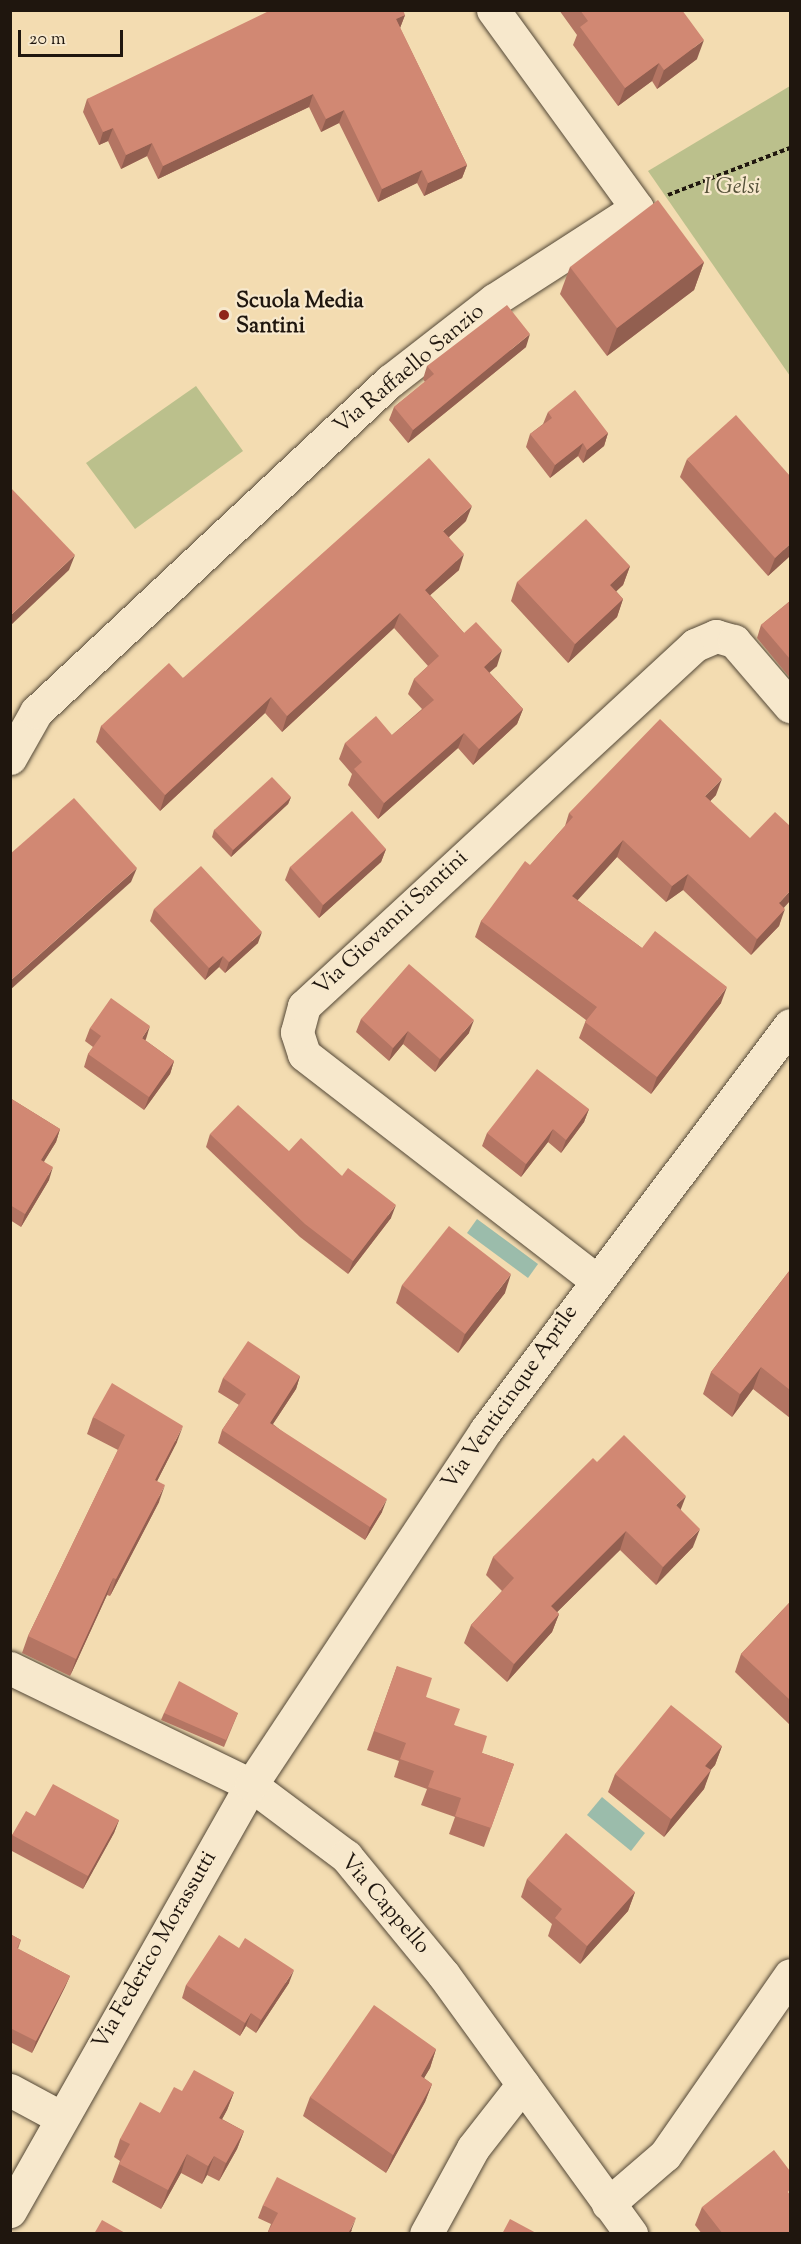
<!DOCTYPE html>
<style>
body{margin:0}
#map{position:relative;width:801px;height:2244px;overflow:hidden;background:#f3dcb1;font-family:"Sorts Mill Goudy",serif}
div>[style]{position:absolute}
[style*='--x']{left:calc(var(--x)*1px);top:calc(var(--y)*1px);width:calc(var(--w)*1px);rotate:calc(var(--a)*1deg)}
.green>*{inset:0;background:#bbc08c}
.water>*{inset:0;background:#9bbcab}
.path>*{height:4px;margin-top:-2px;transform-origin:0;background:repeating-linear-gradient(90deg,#1f160e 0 4.5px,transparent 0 7.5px)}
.roads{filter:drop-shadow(0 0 2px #544837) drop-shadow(0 0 2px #544837)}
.street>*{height:33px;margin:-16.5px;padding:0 16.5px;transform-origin:16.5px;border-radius:16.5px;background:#f7e8cc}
.wall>*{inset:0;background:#b47563}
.shaded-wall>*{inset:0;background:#925f50}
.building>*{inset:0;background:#d18873}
.dots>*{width:16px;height:16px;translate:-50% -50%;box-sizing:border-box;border:3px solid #f7e8cc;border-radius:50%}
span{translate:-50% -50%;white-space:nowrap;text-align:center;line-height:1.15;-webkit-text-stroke:4.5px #f7e8cc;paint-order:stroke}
.park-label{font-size:22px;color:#56523a;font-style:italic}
.poi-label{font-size:22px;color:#1f160e;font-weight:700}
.left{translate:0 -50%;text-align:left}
.street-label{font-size:22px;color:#1f160e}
.frame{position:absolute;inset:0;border:12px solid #1f160e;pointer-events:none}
.scale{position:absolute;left:18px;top:30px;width:105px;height:27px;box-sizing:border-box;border:3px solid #1f160e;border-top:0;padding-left:8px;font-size:18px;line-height:21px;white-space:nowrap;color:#1f160e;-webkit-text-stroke:4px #f7e8cc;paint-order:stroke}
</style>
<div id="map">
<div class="green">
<i style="clip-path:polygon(790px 86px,790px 376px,648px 171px)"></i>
<i style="clip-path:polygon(196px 386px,243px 451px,135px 529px,86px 463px)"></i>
</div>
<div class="water">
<i style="clip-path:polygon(477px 1219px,538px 1264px,528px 1278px,467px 1233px)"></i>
<i style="clip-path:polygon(602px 1797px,645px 1833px,631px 1851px,587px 1815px)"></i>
</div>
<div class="path">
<i style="--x:668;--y:195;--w:131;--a:-21.1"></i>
</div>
<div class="roads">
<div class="street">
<i style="--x:10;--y:758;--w:53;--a:-60.5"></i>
<i style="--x:36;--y:712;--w:485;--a:-43.1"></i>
<i style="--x:390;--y:381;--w:132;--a:-37.9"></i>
<i style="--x:494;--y:300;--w:170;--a:-32.8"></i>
<i style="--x:637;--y:208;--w:245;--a:-126"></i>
<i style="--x:596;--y:1280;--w:369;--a:-142.3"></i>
<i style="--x:304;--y:1054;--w:23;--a:-108"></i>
<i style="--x:297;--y:1032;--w:27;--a:-75"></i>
<i style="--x:304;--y:1006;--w:532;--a:-42.72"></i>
<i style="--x:695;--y:645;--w:23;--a:-23"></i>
<i style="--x:716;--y:636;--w:19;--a:16"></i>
<i style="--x:734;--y:641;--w:86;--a:49.3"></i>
<i style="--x:10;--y:1668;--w:268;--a:25.9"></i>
<i style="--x:251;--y:1785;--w:119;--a:36.8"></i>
<i style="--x:346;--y:1856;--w:153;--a:50.6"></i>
<i style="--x:443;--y:1974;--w:321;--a:54.1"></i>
<i style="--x:10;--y:2090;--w:59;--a:28.3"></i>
<i style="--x:608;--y:2204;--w:75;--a:-40.7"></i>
<i style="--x:665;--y:2155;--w:219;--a:-55.2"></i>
<i style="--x:10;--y:2211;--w:489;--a:-60.5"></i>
<i style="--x:251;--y:1785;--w:426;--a:-56.5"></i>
<i style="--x:486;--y:1430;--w:506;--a:-53.11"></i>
<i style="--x:426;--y:2234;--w:98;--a:-61.3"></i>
<i style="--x:473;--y:2148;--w:81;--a:-52"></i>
</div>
</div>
<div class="wall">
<i style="clip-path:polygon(559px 10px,682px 10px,697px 59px,657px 89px,652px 81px,618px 106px,573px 45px,577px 35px)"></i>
<i style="clip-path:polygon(405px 15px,400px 28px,467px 165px,462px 178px,424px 196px,417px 183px,378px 202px,339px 123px,321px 132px,309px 107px,158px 179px,147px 156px,121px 169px,108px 141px,99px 145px,83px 112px,87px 99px)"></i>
<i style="clip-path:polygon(704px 262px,694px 290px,607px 356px,560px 294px,570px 267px)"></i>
<i style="clip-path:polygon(526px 347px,408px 443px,389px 420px,394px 407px,425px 382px,423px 379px,427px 366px)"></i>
<i style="clip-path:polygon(548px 412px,608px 433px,604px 446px,583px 463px,578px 456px,550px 478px,526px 447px,530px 434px,543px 424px)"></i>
<i style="clip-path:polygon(687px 459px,790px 556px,768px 576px,680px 477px)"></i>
<i style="clip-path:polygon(466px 521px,449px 537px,459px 570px,430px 595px,464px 633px,497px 666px,489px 672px,523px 709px,517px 724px,473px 765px,458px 748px,378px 819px,348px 785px,352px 774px,339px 759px,345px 743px,392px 735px,422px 709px,408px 694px,414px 679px,428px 666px,394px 628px,282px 732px,265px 713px,160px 811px,96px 742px,101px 726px,183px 678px)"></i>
<i style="clip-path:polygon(630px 566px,623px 585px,616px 591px,623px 599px,617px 617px,568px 663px,511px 601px,517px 582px)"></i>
<i style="clip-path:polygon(790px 601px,790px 678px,757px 638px,761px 625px)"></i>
<i style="clip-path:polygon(716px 795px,710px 801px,784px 908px,779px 926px,751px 955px,683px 890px,666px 902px,617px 857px,577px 900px,642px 948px,721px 1003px,651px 1094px,579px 1038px,586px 1020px,475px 937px,481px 921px,565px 826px,569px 813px)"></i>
<i style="clip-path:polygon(291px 797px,288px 804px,231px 857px,212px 837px,214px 830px)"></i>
<i style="clip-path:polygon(386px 849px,381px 862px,319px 918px,285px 880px,290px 867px)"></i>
<i style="clip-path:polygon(154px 909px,258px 943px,225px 973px,219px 967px,205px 980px,150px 921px)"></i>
<i style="clip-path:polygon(361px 1019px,469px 1033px,435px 1072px,403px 1044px,389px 1061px,356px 1032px)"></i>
<i style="clip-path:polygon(90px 1028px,146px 1039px,145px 1040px,174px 1061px,170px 1074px,144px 1110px,84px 1067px,88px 1054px,93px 1047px,85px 1041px)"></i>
<i style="clip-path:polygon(10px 1098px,60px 1129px,56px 1142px,44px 1161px,49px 1180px,21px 1227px,10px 1220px)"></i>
<i style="clip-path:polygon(589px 1109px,584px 1122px,561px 1153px,548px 1142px,521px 1177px,482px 1146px,487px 1133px)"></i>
<i style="clip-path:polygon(210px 1134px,342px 1176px,391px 1218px,348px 1274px,300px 1237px,206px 1147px)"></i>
<i style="clip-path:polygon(790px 1270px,790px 1418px,753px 1389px,732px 1417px,703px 1394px,711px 1372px)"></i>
<i style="clip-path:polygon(402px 1285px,505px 1293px,458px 1353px,396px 1303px)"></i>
<i style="clip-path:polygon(300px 1376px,296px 1389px,273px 1424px,382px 1512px,365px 1540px,218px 1443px,222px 1430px,239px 1405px,218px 1392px,223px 1378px)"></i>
<i style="clip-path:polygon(93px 1417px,177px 1442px,157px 1481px,159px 1502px,110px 1596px,107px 1595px,70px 1676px,22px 1653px,28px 1636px,118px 1450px,87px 1434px)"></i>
<i style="clip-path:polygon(597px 1462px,681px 1510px,693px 1547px,656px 1585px,620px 1550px,557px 1612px,559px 1614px,552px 1632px,507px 1682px,464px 1643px,471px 1625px,502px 1591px,486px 1575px,493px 1557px)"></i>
<i style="clip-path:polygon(790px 1602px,790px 1725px,735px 1672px,741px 1654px)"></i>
<i style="clip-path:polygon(397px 1666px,426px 1697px,482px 1753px,514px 1764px,484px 1847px,449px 1834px,455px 1817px,421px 1805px,427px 1789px,394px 1777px,399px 1761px,367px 1750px)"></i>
<i style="clip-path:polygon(164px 1713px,238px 1713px,224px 1747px,161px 1720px)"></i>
<i style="clip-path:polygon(722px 1746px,715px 1765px,710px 1770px,704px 1789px,664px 1837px,608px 1792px,615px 1774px)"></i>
<i style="clip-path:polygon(35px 1816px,119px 1820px,114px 1833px,83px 1889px,10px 1850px,10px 1839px,12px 1835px)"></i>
<i style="clip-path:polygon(527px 1879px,635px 1892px,628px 1911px,580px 1964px,548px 1936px,552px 1924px,521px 1897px)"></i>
<i style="clip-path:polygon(10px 1934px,21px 1940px,18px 1949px,70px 1976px,65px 1987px,32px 2053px,10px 2042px)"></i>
<i style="clip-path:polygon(289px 1983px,256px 2033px,246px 2026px,240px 2036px,182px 1998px,186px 1985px)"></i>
<i style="clip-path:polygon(436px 2049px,430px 2068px,424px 2078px,432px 2084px,425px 2102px,386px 2173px,303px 2116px,310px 2097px)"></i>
<i style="clip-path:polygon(182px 2091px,234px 2092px,227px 2110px,222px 2119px,244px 2131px,237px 2149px,219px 2181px,207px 2175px,202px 2184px,181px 2173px,161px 2209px,112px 2182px,120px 2161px,114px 2157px,120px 2139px,160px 2113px)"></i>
<i style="clip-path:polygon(263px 2205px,352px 2230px,350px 2234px,267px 2234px,271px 2224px,258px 2218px)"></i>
<i style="clip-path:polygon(702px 2207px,790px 2234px,702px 2234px,695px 2225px)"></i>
</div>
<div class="shaded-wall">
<i style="clip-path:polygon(405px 15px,400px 28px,396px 19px)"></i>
<i style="clip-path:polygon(704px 40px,697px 59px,657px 89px,664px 70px)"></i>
<i style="clip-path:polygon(659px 63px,652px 81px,618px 106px,625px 88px)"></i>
<i style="clip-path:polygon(313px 94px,309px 107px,158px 179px,163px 166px)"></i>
<i style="clip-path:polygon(344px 110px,339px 123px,321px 132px,326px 119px)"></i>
<i style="clip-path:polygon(113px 128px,108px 141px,99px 145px,103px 132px)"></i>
<i style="clip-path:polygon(152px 143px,147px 156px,121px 169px,126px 155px)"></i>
<i style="clip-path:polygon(467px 165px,462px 178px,424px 196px,428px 183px)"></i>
<i style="clip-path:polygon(422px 170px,417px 183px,378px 202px,382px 189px)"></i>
<i style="clip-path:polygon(704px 262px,694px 290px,607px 356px,617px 328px)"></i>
<i style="clip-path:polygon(530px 334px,526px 347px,408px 443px,413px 430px)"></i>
<i style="clip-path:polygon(608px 433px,604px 446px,583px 463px,587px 450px)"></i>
<i style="clip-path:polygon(583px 443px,578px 456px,550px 478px,555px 465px)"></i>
<i style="clip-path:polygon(472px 506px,466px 521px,438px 547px,443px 531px)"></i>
<i style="clip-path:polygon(790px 544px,790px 556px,768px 576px,775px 558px)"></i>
<i style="clip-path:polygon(464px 554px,459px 570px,419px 605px,425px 590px)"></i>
<i style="clip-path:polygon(75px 555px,69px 570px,10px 626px,10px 616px)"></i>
<i style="clip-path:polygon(630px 566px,623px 585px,604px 603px,610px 585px)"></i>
<i style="clip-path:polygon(623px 599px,617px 617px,568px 663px,575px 644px)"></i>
<i style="clip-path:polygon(400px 613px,394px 628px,282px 732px,287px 716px)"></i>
<i style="clip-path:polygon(502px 650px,497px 666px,479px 682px,484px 667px)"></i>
<i style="clip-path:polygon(271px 697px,265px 713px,160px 811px,165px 795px)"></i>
<i style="clip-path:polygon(523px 709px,517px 724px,473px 765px,479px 749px)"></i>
<i style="clip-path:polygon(464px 733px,458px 748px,378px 819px,384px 803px)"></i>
<i style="clip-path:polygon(722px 779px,716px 795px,699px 813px,705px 796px)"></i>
<i style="clip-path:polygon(291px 797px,288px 804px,231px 857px,233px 850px)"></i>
<i style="clip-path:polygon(623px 840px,617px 857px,566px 913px,572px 896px)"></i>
<i style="clip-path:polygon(386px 849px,381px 862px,319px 918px,323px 905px)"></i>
<i style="clip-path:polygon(137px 868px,131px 882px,10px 990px,10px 981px)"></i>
<i style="clip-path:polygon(688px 874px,683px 890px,666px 902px,672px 886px)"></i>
<i style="clip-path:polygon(790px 891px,790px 901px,773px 920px,779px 903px)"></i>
<i style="clip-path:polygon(785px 909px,779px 926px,751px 955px,757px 939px)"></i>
<i style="clip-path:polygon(262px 932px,258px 943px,225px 973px,229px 962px)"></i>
<i style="clip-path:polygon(223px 956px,219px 967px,205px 980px,209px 968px)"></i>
<i style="clip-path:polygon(727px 987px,721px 1003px,651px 1094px,657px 1077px)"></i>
<i style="clip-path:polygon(474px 1020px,469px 1033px,435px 1072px,440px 1059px)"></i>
<i style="clip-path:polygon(150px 1026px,146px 1039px,137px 1051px,142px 1038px)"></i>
<i style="clip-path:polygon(408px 1031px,403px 1044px,389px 1061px,393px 1048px)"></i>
<i style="clip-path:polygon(174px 1061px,170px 1074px,144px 1110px,149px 1097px)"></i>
<i style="clip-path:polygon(589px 1109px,584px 1122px,561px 1153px,566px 1140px)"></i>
<i style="clip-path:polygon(60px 1129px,56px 1142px,37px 1173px,41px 1160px)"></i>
<i style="clip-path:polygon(553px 1129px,548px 1142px,521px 1177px,526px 1164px)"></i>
<i style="clip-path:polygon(53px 1167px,49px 1180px,21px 1227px,25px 1214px)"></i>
<i style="clip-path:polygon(396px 1205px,391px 1218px,348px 1274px,353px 1261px)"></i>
<i style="clip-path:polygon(511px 1274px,505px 1293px,458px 1353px,465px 1334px)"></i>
<i style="clip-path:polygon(761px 1367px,753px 1389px,732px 1417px,740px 1394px)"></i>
<i style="clip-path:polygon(300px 1376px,296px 1389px,265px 1436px,270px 1423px)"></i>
<i style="clip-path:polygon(183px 1426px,177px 1442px,149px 1497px,155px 1480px)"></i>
<i style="clip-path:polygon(165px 1485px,159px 1502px,110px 1596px,116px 1579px)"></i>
<i style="clip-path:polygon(686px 1496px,679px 1514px,676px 1505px)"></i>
<i style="clip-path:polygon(387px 1499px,382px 1512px,365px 1540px,370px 1527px)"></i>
<i style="clip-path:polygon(700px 1529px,693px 1547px,656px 1585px,663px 1567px)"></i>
<i style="clip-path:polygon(626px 1531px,620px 1550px,544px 1625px,551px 1606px)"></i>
<i style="clip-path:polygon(113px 1578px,107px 1595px,70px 1676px,76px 1659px)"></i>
<i style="clip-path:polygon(559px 1614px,552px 1632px,507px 1682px,514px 1664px)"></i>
<i style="clip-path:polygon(722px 1746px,715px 1765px,699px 1784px,705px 1766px)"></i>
<i style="clip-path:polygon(711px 1770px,704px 1789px,664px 1837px,671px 1819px)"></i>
<i style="clip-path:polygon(119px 1820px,114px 1833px,83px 1889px,88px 1876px)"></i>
<i style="clip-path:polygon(635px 1892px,628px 1911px,580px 1964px,587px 1946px)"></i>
<i style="clip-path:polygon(294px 1970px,289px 1983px,256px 2033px,261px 2020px)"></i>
<i style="clip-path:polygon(70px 1976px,65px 1987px,32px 2053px,36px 2041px)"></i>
<i style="clip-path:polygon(251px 2013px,246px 2026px,240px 2036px,245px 2023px)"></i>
<i style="clip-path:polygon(436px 2049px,430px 2068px,414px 2095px,421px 2076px)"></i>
<i style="clip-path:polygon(432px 2084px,425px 2102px,386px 2173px,393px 2155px)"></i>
<i style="clip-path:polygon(234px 2092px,227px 2110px,213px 2136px,219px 2118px)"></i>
<i style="clip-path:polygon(244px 2131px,237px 2149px,219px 2181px,226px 2163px)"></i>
<i style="clip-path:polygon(187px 2154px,181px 2173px,161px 2209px,168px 2190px)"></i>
<i style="clip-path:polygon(214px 2156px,207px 2175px,202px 2184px,208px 2166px)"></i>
<i style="clip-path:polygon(356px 2218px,350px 2234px,348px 2234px)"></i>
</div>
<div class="building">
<i style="clip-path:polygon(271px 10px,403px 10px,405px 15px,396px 19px,467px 165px,428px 183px,422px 170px,382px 189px,344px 110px,326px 119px,313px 94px,163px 166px,152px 143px,126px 155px,113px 128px,103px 132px,87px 99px)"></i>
<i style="clip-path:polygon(580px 10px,682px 10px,704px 40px,664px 70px,659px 63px,625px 88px,580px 27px,588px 21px)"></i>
<i style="clip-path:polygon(658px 200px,704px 262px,617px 328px,570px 267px)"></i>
<i style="clip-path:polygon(507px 305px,530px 334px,413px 430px,394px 407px,434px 374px,427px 366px)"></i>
<i style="clip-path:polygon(575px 390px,608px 433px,587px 450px,583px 443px,555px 465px,530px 434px,552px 418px,548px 412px)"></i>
<i style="clip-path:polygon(736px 415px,790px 476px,790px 544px,775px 558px,687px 459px)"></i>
<i style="clip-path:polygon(429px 458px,472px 506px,443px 531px,464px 554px,425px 590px,464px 633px,476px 622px,502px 650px,484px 667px,523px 709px,479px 749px,464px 733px,384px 803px,354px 769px,362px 762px,345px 743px,376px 716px,392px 735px,434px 700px,414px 679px,439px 656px,400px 613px,287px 716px,271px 697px,165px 795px,101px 726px,169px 663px,183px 678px)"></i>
<i style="clip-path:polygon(10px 487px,75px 555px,10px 616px)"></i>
<i style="clip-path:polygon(586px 519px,630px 566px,610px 585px,623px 599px,575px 644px,517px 582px)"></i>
<i style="clip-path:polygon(790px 601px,790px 659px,761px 625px)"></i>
<i style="clip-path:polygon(660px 719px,722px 779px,705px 796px,750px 838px,775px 812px,790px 826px,790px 891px,779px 903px,785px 909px,757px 939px,688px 874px,672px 886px,623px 840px,572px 896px,642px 948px,655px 931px,727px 987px,657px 1077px,585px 1022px,597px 1007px,481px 921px,525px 861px,530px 865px,573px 817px,569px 813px)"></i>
<i style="clip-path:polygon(272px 777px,291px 797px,233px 850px,214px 830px)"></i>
<i style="clip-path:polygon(74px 798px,137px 868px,10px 981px,10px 854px)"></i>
<i style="clip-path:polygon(352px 811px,386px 849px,323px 905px,290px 867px)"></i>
<i style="clip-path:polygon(201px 866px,262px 932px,229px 962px,223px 956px,209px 968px,154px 909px)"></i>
<i style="clip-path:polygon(409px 964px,474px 1020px,440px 1059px,408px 1031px,393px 1048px,361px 1019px)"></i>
<i style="clip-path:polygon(111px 998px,150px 1026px,142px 1038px,174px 1061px,149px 1097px,88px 1054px,101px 1036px,90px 1028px)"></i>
<i style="clip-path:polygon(537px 1069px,589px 1109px,566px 1140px,553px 1129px,526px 1164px,487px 1133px)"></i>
<i style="clip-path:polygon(10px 1098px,60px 1129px,41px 1160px,53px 1167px,25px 1214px,10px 1205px)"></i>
<i style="clip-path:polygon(238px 1105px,289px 1151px,301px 1138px,342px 1176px,348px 1168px,396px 1205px,353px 1261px,305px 1224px,210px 1134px)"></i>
<i style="clip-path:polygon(449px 1226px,511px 1274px,465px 1334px,402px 1285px)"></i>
<i style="clip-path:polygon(790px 1270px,790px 1390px,761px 1367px,740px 1394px,711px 1372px)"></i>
<i style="clip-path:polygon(248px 1341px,300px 1376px,270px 1423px,387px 1499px,370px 1527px,222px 1430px,246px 1394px,223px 1378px)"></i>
<i style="clip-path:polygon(112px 1383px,183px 1426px,155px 1480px,165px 1485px,116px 1579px,113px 1578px,76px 1659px,28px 1636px,125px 1435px,93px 1417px)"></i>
<i style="clip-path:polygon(624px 1435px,686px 1496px,676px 1505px,700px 1529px,663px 1567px,626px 1531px,551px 1606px,559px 1614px,514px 1664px,471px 1625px,514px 1578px,493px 1557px,593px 1458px,597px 1462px)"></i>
<i style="clip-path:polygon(790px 1602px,790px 1700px,741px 1654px)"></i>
<i style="clip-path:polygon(397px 1666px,432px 1678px,426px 1697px,460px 1709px,454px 1725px,487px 1736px,482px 1753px,514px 1764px,491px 1828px,455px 1816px,461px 1798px,428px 1787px,434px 1771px,400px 1759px,406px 1743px,374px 1731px)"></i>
<i style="clip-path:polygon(179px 1681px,238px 1713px,226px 1740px,164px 1713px)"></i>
<i style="clip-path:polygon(671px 1705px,722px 1746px,705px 1766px,711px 1770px,671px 1819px,615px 1774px)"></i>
<i style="clip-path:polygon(53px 1784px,119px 1820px,88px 1876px,12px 1835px,26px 1811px,35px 1816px)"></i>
<i style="clip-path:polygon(566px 1833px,635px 1892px,587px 1946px,555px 1918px,562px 1909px,527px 1879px)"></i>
<i style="clip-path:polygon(10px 1934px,21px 1940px,17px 1948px,70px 1976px,36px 2041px,10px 2028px)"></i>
<i style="clip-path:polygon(219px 1935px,239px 1948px,245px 1938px,294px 1970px,261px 2020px,251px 2013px,245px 2023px,186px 1985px)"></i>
<i style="clip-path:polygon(374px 2005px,436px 2049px,421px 2076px,432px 2084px,393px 2155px,310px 2097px)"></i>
<i style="clip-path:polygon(194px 2070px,234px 2092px,219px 2118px,244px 2131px,226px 2163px,214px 2156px,208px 2166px,187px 2154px,168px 2190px,119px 2164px,130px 2144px,120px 2139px,140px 2102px,160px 2113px,174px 2087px,182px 2091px)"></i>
<i style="clip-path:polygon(774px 2150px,790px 2171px,790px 2189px,788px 2192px,790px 2195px,790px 2234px,735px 2234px,734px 2232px,732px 2234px,723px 2234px,702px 2207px)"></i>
<i style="clip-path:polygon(277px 2177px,356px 2218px,348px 2234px,267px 2234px,278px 2213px,263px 2205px)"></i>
<i style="clip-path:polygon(510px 2219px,538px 2234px,502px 2234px)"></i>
<i style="clip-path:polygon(102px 2220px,127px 2234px,94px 2234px)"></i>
</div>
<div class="dots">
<i style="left:224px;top:315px;background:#8f2418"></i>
</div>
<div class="park-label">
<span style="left:732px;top:189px">I Gelsi</span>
</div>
<div class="poi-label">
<span class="left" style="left:236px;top:315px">Scuola Media<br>Santini</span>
</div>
<div class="street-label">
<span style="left:410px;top:370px;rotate:-40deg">Via Raffaello Sanzio</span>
<span style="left:392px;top:924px;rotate:-43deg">Via Giovanni Santini</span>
<span style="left:511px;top:1398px;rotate:-55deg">Via Venticinque Aprile</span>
<span style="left:384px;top:1905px;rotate:49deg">Via Cappello</span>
<span style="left:156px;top:1951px;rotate:-60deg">Via Federico Morassutti</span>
</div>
<div class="frame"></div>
<div class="scale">20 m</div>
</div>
